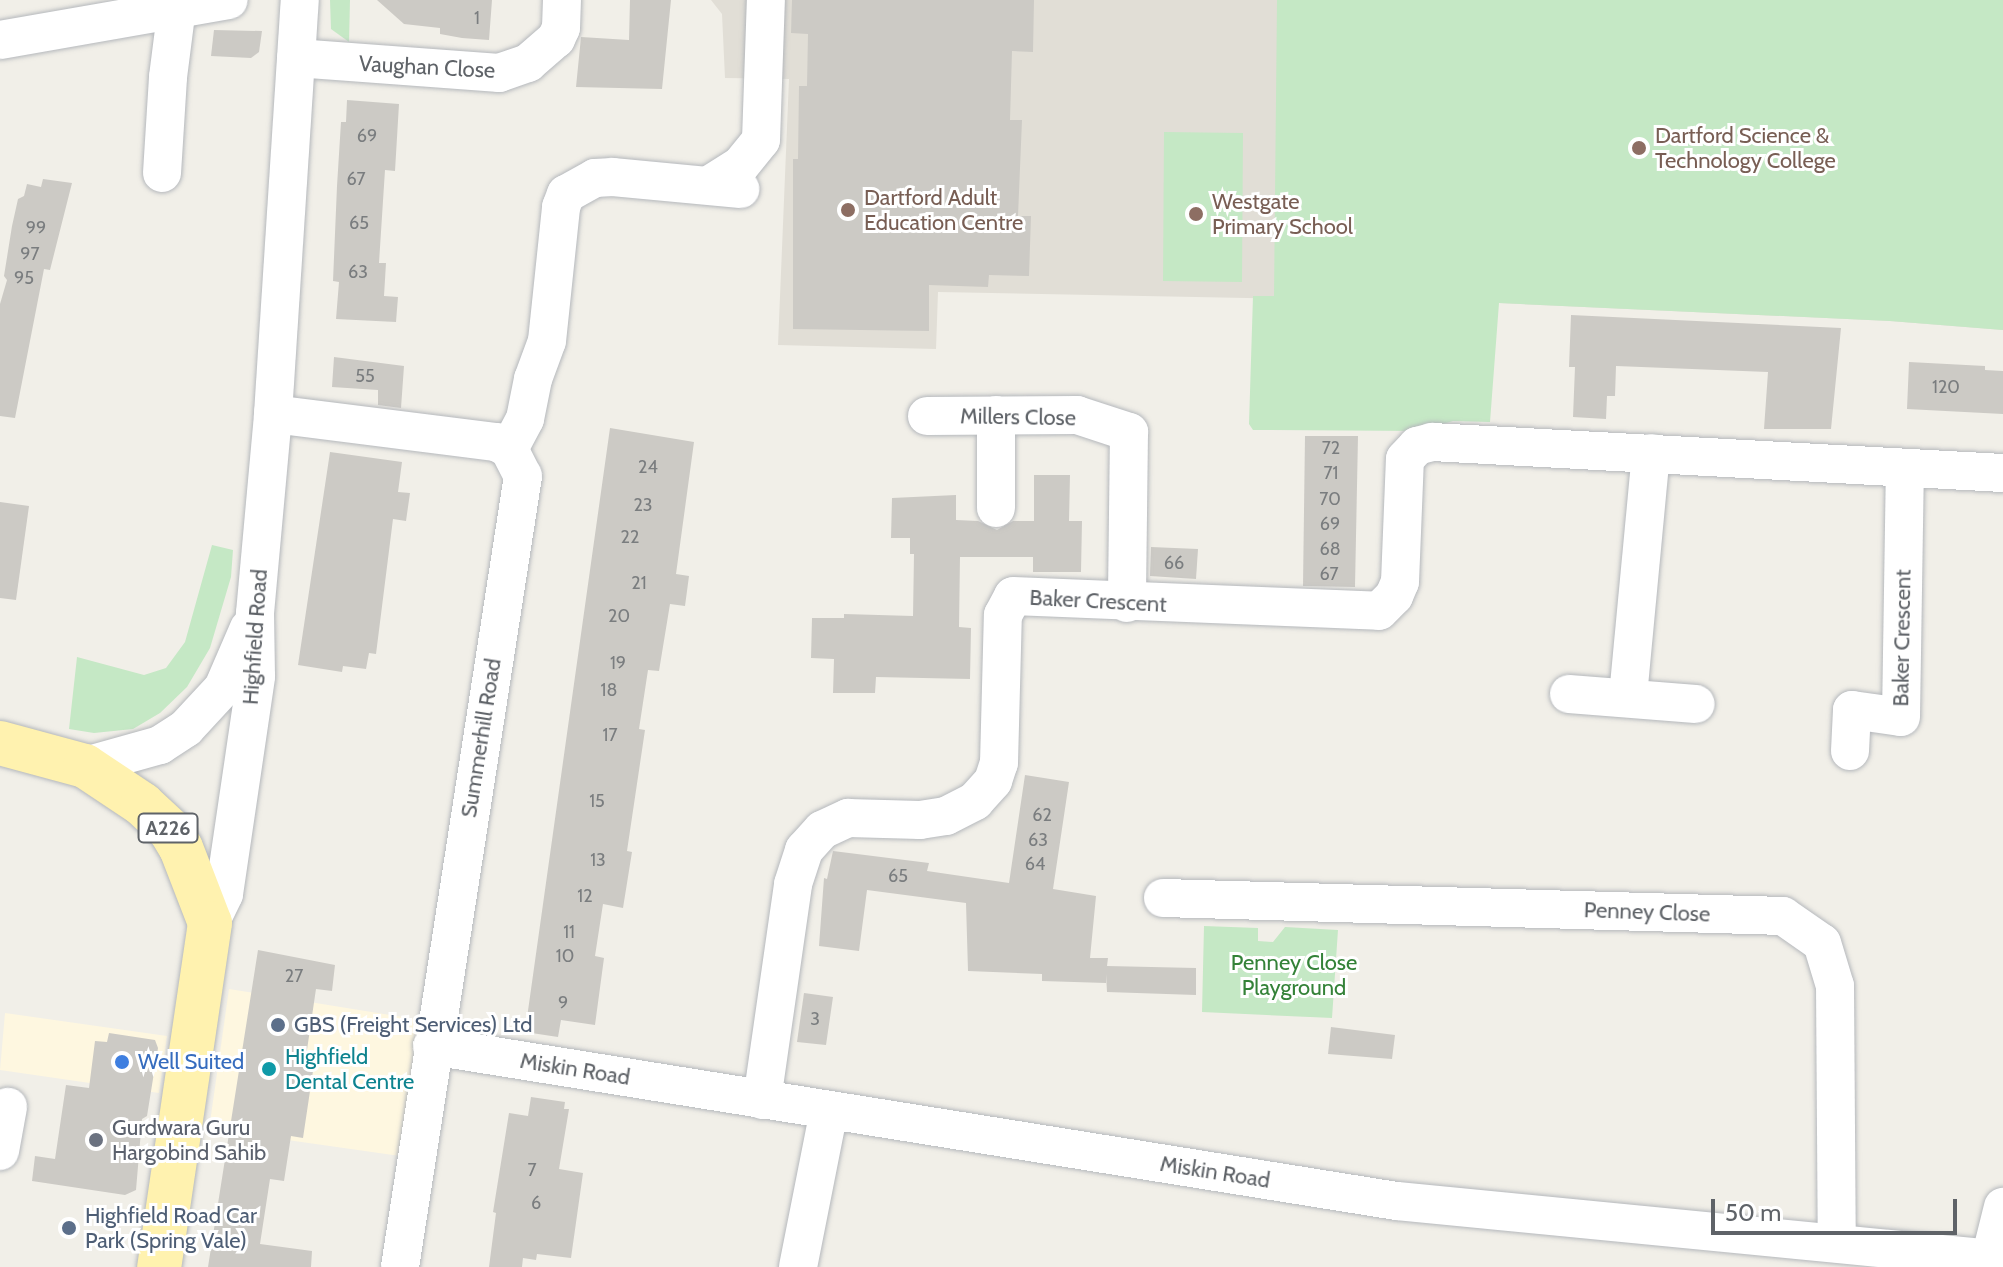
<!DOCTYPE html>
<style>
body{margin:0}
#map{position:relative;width:2003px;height:1267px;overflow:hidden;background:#f1efe8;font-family:Cabin,sans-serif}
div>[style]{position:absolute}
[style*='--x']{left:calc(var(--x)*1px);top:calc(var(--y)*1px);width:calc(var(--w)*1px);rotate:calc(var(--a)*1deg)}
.commercial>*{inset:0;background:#fef7e0}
.education>*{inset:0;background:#e1ded6}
.green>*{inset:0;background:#c5e8c5}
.building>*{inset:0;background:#cccac5}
.roads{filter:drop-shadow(0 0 2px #b5b8bc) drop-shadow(0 0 2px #b5b8bc)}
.minor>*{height:38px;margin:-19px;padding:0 19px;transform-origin:19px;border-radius:19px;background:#fff}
.major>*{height:44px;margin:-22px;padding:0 22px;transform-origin:22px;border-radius:22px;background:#fff2af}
.dots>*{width:22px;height:22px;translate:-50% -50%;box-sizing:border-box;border:4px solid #fff;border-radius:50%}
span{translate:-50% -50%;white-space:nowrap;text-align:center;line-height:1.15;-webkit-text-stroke:6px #fff;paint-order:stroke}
.number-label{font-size:18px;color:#7a7d7f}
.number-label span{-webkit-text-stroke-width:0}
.shield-label span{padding:2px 6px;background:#fff;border:2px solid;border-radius:6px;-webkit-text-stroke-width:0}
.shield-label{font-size:20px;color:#5f6368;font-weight:700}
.street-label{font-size:22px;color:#5f6368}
.education-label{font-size:22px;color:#785e54}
.left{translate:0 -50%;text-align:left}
.park-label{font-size:22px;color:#348238}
.service-label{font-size:22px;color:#4e5e75}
.culture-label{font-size:22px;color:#0d838f}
.shop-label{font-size:22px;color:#366cbe}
.worship-label{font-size:22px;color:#5b616d}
.scale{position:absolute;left:1711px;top:1199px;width:246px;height:36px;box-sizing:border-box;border:4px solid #5f6368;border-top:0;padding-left:10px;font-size:24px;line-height:28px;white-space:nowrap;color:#5f6368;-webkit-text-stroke:6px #fff;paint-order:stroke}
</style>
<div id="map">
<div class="commercial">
<i style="clip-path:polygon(229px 989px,421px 1020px,400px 1156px,209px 1129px)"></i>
<i style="clip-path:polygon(5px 1013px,167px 1036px,159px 1093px,0 1070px)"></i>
</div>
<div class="education">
<i style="clip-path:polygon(711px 0,2003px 0,2003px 330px,1890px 321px,1499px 303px,938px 292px,936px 349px,778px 345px,789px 79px,725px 78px,722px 14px)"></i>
</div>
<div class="green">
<i style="clip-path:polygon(330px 0,350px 0,349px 42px,331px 29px)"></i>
<i style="clip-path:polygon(1277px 0,2003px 0,2003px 330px,1890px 321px,1499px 303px,1490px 422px,1453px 421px,1419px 431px,1253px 430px,1249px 424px,1253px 296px,1274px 296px)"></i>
<i style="clip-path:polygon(1164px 132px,1243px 133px,1242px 282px,1163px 281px)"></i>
<i style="clip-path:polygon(212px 545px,233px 550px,231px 577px,210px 648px,187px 687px,160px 713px,133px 729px,94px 733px,69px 729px,77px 657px,144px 675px,166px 668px,185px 642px)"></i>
<i style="clip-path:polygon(1204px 926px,1258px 928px,1258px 941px,1273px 942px,1285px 927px,1338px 930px,1332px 1018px,1202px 1012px)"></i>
</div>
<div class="building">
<i style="clip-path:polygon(377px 0,492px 0,489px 40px,462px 38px,440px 34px,440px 28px,404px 24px)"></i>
<i style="clip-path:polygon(630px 0,671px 0,662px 89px,576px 87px,581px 37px,629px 40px)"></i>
<i style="clip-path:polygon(792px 0,1034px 0,1033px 52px,1012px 51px,1010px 120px,1022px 120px,1018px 216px,1031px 216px,1029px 276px,989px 275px,988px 287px,929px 285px,929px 331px,793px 329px,793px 159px,798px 159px,799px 86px,807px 86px,808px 34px,791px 33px)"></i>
<i style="clip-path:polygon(214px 30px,262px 31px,259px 52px,251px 58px,211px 56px)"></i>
<i style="clip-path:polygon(347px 100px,399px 104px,395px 171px,385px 170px,379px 263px,386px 263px,384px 296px,398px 297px,396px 322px,336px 319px,339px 282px,333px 281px,337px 186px,341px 122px,346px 122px)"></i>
<i style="clip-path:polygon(43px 179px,72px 183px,50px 270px,44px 269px,15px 418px,0 416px,0 304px,7px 280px,4px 276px,12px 226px,18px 199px,24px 196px,27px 184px,41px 187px)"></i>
<i style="clip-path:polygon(1571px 315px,1841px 328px,1831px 429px,1764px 429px,1768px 372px,1616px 366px,1615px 396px,1607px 396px,1606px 419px,1573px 417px,1575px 367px,1569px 367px)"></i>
<i style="clip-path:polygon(334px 357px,404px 366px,401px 408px,378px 405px,378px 390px,332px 387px)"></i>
<i style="clip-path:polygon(1909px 362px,1985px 366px,1985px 370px,2003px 371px,2003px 414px,1907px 409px)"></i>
<i style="clip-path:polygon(610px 428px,694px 442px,676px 574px,689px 576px,685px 606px,670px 604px,659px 671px,648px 670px,639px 729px,645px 730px,627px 851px,632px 852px,623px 908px,603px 904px,595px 956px,604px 958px,595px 1025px,561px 1020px,558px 1037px,525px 1032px)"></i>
<i style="clip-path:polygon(1305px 436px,1358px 436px,1355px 587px,1303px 586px)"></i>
<i style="clip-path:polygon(330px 452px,402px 462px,398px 492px,410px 493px,406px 521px,393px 519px,376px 654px,369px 653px,366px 669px,343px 666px,342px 672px,298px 665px)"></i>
<i style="clip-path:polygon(1034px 475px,1070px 475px,1069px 521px,1082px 521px,1081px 572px,1033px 572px,1033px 557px,960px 557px,959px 627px,971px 628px,970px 679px,876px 677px,875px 693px,833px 693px,834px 659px,811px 658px,812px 618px,844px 618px,844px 614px,913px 616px,914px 554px,910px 554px,910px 538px,891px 538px,892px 498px,956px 495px,956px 520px,978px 521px,997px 530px,1013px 521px,1034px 521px)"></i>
<i style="clip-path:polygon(0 502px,29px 506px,16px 600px,0 598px)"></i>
<i style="clip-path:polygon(1151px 547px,1198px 549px,1196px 579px,1150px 576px)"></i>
<i style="clip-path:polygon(1025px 775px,1069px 782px,1053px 889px,1096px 896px,1090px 958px,1108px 958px,1107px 966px,1196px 968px,1196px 995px,1107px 992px,1106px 974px,1106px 983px,1042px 981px,1042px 974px,968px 971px,966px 903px,867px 890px,859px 951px,819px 946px,824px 878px,827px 879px,833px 851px,929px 863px,927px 871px,1009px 883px)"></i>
<i style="clip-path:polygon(258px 950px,335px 965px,332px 991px,316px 989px,304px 1070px,313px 1071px,303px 1138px,291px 1136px,284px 1181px,270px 1179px,260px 1244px,312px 1251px,311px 1267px,208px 1267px)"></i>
<i style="clip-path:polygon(804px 993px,833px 997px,826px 1045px,797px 1042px)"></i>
<i style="clip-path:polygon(1331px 1027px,1395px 1035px,1392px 1059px,1328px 1054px)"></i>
<i style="clip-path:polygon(109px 1033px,155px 1040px,158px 1048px,147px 1116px,142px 1119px,136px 1190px,125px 1195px,32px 1181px,35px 1156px,55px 1159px,66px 1085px,89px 1088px,95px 1041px,107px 1042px)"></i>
<i style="clip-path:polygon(531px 1097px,565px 1102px,564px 1109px,569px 1109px,559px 1169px,583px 1173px,571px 1258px,537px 1254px,536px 1260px,523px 1258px,522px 1267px,489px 1267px,496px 1213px,493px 1212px,509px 1113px,528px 1116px)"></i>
</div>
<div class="roads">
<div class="minor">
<i style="--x:0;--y:40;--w:232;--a:-9.9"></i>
<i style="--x:296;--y:58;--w:204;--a:4.2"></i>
<i style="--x:499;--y:73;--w:31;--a:-19"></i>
<i style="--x:528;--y:63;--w:37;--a:-41"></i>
<i style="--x:556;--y:39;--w:12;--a:-66"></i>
<i style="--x:561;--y:28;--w:28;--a:-88"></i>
<i style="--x:162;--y:173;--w:96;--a:-86.4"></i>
<i style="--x:168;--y:77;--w:71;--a:-82.7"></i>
<i style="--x:709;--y:185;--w:36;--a:-32"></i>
<i style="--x:740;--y:166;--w:33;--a:-51"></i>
<i style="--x:761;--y:140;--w:140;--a:-88"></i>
<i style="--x:273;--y:414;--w:225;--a:7.2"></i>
<i style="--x:496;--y:442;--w:15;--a:28"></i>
<i style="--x:509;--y:449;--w:30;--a:63"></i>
<i style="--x:523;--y:476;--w:801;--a:98.84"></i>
<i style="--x:927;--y:416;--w:150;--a:-0.4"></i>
<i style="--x:1077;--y:415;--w:55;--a:18.1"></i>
<i style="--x:1129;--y:432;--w:171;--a:90.7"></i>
<i style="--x:509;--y:449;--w:34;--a:-62"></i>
<i style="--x:525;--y:419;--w:41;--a:-78.7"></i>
<i style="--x:533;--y:379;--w:40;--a:-69.8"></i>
<i style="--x:547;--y:341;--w:135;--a:-84"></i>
<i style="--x:561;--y:207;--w:14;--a:-69"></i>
<i style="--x:566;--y:194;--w:33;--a:-29"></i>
<i style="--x:595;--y:178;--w:18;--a:-3"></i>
<i style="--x:613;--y:177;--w:128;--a:5.4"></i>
<i style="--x:996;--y:508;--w:93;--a:-90"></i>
<i style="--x:1569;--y:694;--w:127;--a:4.5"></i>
<i style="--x:1628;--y:696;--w:244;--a:-84.6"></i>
<i style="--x:1850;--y:751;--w:41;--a:-87.2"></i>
<i style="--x:1852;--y:710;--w:49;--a:8.1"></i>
<i style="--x:1901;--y:717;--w:249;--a:-89.1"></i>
<i style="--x:85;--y:766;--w:78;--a:-15.6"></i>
<i style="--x:160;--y:745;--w:31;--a:-33"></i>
<i style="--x:186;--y:728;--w:54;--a:-47.2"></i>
<i style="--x:223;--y:688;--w:65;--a:-66.6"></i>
<i style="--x:1163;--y:898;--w:620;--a:1.66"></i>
<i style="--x:1783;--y:916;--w:47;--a:34.7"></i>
<i style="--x:1822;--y:943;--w:45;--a:73.2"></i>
<i style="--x:1835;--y:986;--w:257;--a:89.6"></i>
<i style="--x:210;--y:923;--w:32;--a:-64"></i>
<i style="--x:224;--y:894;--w:220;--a:-81.6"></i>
<i style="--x:256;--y:676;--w:63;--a:-90.9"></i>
<i style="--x:255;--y:613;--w:200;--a:-84.8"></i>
<i style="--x:273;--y:414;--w:415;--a:-86.3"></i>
<i style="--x:432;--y:1046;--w:977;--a:9.13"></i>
<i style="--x:1397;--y:1201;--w:609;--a:5.56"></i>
<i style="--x:762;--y:1100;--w:218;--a:-81.8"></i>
<i style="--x:793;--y:884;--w:36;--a:-72"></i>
<i style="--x:804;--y:850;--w:27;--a:-48"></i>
<i style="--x:822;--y:830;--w:29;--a:-25"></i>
<i style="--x:848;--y:818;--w:72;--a:1.6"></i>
<i style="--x:920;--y:820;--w:26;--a:-9"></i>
<i style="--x:946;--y:816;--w:33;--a:-27"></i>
<i style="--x:975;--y:801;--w:27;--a:-48"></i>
<i style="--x:993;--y:781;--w:19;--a:-72"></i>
<i style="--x:999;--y:763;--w:148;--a:-88.5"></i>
<i style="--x:1003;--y:615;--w:21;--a:-62"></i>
<i style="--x:1013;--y:596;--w:366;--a:2.3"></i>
<i style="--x:1379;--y:611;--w:21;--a:-45"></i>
<i style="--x:1394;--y:596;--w:15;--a:-67"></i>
<i style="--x:1400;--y:582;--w:123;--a:-87.7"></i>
<i style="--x:1405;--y:459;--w:18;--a:-47"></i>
<i style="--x:1417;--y:446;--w:16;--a:-15"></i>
<i style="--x:1432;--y:442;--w:572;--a:3.11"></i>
<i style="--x:0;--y:1151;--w:45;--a:-79.7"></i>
<i style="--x:798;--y:1267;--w:159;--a:-78.8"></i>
<i style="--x:1988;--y:1267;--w:62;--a:-76"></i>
</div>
<div class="major">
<i style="--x:0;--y:743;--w:88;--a:15.1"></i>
<i style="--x:85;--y:766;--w:69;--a:33.7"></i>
<i style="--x:142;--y:804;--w:38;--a:43"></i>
<i style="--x:170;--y:830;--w:21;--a:59"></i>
<i style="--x:181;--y:848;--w:80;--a:68.9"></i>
<i style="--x:210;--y:923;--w:348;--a:98.4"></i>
</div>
</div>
<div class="dots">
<i style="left:1639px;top:148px;background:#8d6e63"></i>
<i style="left:848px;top:210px;background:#8d6e63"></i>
<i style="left:1196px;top:214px;background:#8d6e63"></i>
<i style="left:278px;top:1025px;background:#5c6f8a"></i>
<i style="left:122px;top:1062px;background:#3f7fe0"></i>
<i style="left:269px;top:1069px;background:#0f9aa8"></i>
<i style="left:96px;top:1140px;background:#6b7280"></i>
<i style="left:69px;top:1228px;background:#5c6f8a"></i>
</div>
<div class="number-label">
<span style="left:477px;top:18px">1</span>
<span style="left:367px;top:136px">69</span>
<span style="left:356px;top:179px">67</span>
<span style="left:359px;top:223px">65</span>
<span style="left:36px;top:228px">99</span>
<span style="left:30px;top:254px">97</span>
<span style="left:358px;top:272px">63</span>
<span style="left:24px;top:278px">95</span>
<span style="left:365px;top:376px">55</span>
<span style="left:1946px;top:387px">120</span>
<span style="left:1331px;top:448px">72</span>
<span style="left:648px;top:467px">24</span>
<span style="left:1331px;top:473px">71</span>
<span style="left:1330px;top:499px">70</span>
<span style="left:643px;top:505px">23</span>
<span style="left:1330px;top:524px">69</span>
<span style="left:630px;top:537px">22</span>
<span style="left:1330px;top:549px">68</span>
<span style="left:1174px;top:563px">66</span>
<span style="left:1329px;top:574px">67</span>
<span style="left:639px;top:583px">21</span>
<span style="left:619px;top:616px">20</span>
<span style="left:618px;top:663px">19</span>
<span style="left:609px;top:690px">18</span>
<span style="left:610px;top:735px">17</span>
<span style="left:597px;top:801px">15</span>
<span style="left:1042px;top:815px">62</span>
<span style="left:1038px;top:840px">63</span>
<span style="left:598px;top:860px">13</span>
<span style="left:1035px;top:864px">64</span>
<span style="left:898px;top:876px">65</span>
<span style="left:585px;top:896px">12</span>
<span style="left:569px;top:932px">11</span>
<span style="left:565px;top:956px">10</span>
<span style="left:294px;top:976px">27</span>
<span style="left:563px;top:1003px">9</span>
<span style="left:815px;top:1019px">3</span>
<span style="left:532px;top:1170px">7</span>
<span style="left:536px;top:1203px">6</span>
</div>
<div class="shield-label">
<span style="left:168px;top:828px">A226</span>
</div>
<div class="street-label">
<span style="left:427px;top:67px;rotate:3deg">Vaughan Close</span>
<span style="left:1018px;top:417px;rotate:1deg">Millers Close</span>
<span style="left:1098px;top:601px;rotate:3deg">Baker Crescent</span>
<span style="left:255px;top:637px;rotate:-86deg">Highfield Road</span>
<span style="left:1902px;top:638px;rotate:-89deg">Baker Crescent</span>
<span style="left:481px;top:738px;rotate:-81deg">Summerhill Road</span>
<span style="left:1647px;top:912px;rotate:2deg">Penney Close</span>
<span style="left:575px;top:1069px;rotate:9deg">Miskin Road</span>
<span style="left:1215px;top:1172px;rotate:9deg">Miskin Road</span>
</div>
<div class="education-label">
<span class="left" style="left:1655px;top:148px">Dartford Science &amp;<br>Technology College</span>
<span class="left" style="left:864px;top:210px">Dartford Adult<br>Education Centre</span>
<span class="left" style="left:1212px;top:214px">Westgate<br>Primary School</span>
</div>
<div class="park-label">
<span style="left:1294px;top:975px">Penney Close<br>Playground</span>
</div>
<div class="service-label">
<span class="left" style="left:294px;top:1025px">GBS (Freight Services) Ltd</span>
<span class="left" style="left:85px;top:1228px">Highfield Road Car<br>Park (Spring Vale)</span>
</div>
<div class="culture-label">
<span class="left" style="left:285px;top:1069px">Highfield<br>Dental Centre</span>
</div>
<div class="shop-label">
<span class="left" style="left:138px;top:1062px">Well Suited</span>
</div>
<div class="worship-label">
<span class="left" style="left:112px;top:1140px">Gurdwara Guru<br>Hargobind Sahib</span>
</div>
<div class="scale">50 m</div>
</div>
